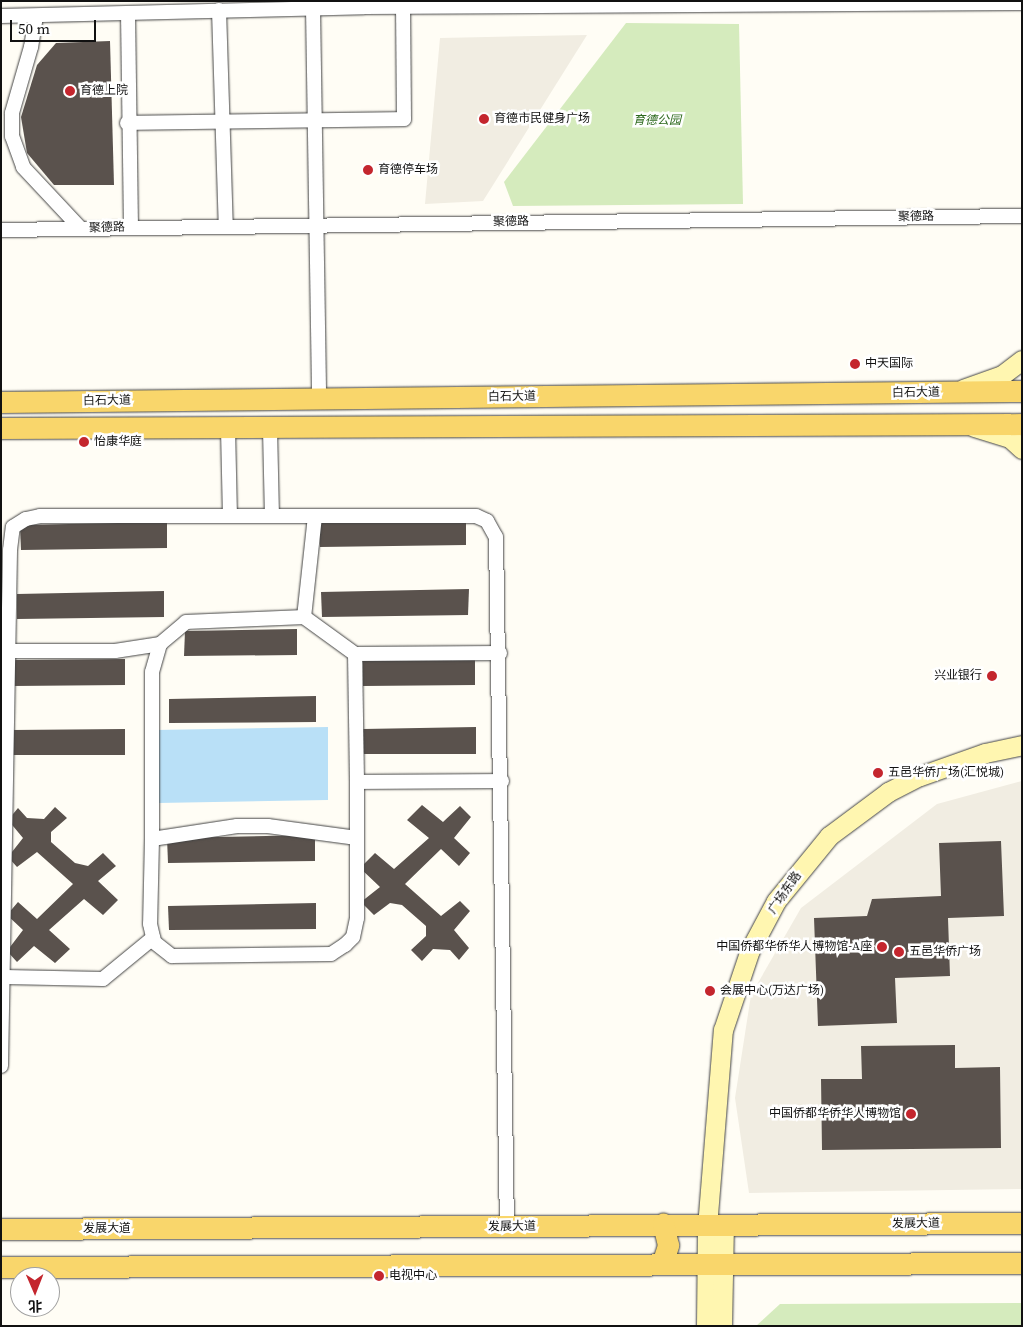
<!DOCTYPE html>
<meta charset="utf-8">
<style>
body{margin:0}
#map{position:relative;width:1023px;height:1327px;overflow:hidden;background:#fffdf5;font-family:"Source Serif 4","Noto Sans SC",serif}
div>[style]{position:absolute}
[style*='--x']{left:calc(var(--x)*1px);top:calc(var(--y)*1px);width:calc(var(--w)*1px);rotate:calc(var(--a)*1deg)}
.green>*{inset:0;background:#d5ebbd}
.plaza>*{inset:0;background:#f1ede2}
.water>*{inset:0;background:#b9e0f7}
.building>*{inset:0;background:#5a524d}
.roads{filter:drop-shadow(0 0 1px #444) drop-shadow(0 0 1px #444)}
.minor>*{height:14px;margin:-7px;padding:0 7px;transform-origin:7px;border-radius:7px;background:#fff}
.secondary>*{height:19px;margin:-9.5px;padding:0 9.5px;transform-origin:9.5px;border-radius:9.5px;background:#fff6b0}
.primary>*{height:21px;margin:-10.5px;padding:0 10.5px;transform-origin:10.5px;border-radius:10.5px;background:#f9d66b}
.dots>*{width:14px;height:14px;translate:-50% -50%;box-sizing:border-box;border:2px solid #fff;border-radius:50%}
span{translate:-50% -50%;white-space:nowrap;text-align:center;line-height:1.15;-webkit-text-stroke:5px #fff;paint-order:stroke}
.poi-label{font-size:12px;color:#111}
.left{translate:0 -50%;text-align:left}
.right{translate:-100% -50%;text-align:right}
.park-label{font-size:12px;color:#2f6b1f;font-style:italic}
.street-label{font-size:12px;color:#111}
.frame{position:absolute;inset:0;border:2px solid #111;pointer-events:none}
.north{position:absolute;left:10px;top:1267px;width:50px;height:50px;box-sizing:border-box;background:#fff;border:1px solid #a0a0a0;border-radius:50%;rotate:179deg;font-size:14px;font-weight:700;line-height:20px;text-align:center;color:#111}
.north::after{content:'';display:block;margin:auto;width:18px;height:22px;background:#c4262e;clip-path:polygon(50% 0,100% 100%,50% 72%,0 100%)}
.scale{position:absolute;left:10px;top:20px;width:86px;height:22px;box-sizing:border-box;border:2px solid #111;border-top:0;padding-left:6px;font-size:15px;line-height:18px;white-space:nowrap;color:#111;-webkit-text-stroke:4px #fff;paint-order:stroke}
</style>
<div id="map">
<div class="green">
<i style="clip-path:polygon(626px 23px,739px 24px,743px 204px,513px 206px,504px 182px)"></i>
<i style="clip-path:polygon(1022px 1303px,1022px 1326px,756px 1326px,780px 1304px)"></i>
</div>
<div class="plaza">
<i style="clip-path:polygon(587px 35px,483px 201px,425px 204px,440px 38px)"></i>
<i style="clip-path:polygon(1022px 781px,1022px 1189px,749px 1193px,735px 1098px,751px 995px,801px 908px,937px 804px)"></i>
</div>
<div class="water">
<i style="clip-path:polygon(328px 727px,328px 800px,158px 803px,156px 730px)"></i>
</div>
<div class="building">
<i style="clip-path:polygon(110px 41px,114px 185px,54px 185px,27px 153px,21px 117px,37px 65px,56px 43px)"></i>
<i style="clip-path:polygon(466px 519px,466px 545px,320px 547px,319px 523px)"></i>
<i style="clip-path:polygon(167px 522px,167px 548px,21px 550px,20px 525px)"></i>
<i style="clip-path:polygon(469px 589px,468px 615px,322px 617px,321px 592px)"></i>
<i style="clip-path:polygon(164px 591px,164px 617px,17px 619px,17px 594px)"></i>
<i style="clip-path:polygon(297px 629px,297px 655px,184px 656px,185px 631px)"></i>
<i style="clip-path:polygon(125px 659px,125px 685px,13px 686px,13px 660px)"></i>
<i style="clip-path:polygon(475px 659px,475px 685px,363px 686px,363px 660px)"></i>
<i style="clip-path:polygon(316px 696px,316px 722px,169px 723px,169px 699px)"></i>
<i style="clip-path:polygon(476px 727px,476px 754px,363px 754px,363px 729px)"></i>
<i style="clip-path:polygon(125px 729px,125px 755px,12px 755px,12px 730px)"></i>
<i style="clip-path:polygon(422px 805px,443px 822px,460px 806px,471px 817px,454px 838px,470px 853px,459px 866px,441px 849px,405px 884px,441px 916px,460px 901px,470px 911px,454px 930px,469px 948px,459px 960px,450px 950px,433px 949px,422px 961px,411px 950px,426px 936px,426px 926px,402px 905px,390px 903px,374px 915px,361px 902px,380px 887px,360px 868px,375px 853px,394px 869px,429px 838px,407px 820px)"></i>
<i style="clip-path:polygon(55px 807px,67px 818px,51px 832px,51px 842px,75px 863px,88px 866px,103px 853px,116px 866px,98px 881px,118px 900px,103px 915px,84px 899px,49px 930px,70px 949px,55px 963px,34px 946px,17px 962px,7px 951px,23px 930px,7px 915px,18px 902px,37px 919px,73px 884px,37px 852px,17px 867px,8px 857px,23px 838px,8px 820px,18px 808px,27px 818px,44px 819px)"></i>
<i style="clip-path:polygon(315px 835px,315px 861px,168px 863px,167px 838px)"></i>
<i style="clip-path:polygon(1001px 841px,1004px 916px,948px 918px,950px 976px,895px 978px,897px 1023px,818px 1026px,814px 918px,867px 916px,872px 899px,941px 896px,939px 843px)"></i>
<i style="clip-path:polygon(316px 903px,316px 929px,169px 930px,168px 906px)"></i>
<i style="clip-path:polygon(955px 1045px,955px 1068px,1000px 1067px,1001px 1148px,822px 1150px,821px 1079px,862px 1079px,861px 1046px)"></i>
</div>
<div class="roads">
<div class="minor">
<i style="--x:313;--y:8;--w:391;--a:89.1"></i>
<i style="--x:219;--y:10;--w:217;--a:88.2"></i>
<i style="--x:128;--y:13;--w:215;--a:89.2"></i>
<i style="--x:1;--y:16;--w:363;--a:-1.4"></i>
<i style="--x:364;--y:7;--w:658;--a:-0.35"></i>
<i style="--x:36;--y:16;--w:31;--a:99"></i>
<i style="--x:31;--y:47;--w:69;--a:106.1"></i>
<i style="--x:12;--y:113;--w:23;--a:90"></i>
<i style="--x:12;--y:136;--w:33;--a:70"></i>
<i style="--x:23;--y:167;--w:85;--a:46.9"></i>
<i style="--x:127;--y:123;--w:277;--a:-0.8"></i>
<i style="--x:404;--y:119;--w:112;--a:-90.5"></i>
<i style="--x:1;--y:230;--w:1021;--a:-0.79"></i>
<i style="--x:228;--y:429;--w:87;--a:88.7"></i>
<i style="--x:270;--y:429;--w:87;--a:88.7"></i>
<i style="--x:315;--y:516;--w:102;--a:96.2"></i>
<i style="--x:304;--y:617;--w:63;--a:36"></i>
<i style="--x:10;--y:651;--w:105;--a:0"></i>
<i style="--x:115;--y:651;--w:46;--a:-8.8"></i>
<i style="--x:500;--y:653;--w:145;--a:179.6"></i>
<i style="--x:355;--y:654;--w:128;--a:89.1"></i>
<i style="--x:357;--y:782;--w:145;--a:-0.4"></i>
<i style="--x:357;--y:838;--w:90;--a:-172.3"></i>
<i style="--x:268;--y:826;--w:31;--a:180"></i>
<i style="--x:237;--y:826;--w:86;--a:171.3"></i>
<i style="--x:152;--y:839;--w:85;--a:91.3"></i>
<i style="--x:150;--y:924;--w:18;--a:77"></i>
<i style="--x:154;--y:942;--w:23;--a:38"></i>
<i style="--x:172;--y:956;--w:159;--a:-0.7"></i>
<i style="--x:331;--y:954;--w:17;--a:-33"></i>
<i style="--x:345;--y:945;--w:11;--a:-45"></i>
<i style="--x:353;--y:937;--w:19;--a:-78"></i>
<i style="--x:357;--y:918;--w:136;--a:-90"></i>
<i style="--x:152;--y:839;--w:167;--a:-90"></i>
<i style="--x:152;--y:672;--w:29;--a:-74"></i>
<i style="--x:160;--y:644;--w:34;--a:-40"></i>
<i style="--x:186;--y:622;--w:118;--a:-2.4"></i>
<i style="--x:5;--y:977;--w:98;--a:1.2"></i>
<i style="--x:103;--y:979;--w:65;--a:-39.4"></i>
<i style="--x:1;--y:1066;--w:516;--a:-89"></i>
<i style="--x:10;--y:550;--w:23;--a:-83"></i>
<i style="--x:13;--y:527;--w:15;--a:-32"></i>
<i style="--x:26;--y:519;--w:14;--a:-12"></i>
<i style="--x:40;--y:516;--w:436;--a:0"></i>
<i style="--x:476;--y:516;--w:12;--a:24"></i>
<i style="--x:487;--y:521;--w:18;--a:61"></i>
<i style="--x:496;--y:537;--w:690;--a:89.09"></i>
</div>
<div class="secondary">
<i style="--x:963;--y:389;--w:41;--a:-19.7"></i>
<i style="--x:1002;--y:375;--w:25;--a:-37"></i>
<i style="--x:974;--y:427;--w:38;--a:17"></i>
<i style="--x:1010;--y:438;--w:16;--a:43"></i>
<i style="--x:706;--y:1326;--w:99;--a:-89.4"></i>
<i style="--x:707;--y:1227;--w:198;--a:-85.4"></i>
<i style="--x:723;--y:1030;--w:84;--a:-71.4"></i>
<i style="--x:750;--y:950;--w:55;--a:-62"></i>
<i style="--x:776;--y:901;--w:84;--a:-50.8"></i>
<i style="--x:829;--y:836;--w:74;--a:-36.7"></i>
<i style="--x:888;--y:792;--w:36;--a:-27"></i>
<i style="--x:920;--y:776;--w:69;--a:-19.5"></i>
<i style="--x:985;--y:753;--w:38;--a:-12"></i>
<i style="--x:722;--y:1326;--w:100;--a:-88.9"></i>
</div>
<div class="primary">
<i style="--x:1;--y:402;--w:1021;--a:-0.62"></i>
<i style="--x:1;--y:428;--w:1021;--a:-0.22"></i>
<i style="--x:1;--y:1229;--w:1021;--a:-0.34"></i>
<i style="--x:662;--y:1264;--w:20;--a:-72"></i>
<i style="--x:668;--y:1245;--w:22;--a:-103"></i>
<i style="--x:1;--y:1267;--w:1021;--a:-0.22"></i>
</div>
</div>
<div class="dots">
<i style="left:70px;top:91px;background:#c4262e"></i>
<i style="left:484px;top:119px;background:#c4262e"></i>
<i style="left:368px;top:170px;background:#c4262e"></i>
<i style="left:855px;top:364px;background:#c4262e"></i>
<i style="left:84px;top:442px;background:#c4262e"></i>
<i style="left:992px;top:676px;background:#c4262e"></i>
<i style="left:878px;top:773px;background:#c4262e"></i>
<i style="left:882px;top:947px;background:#c4262e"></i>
<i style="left:899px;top:952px;background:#c4262e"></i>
<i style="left:710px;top:991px;background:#c4262e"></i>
<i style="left:911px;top:1114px;background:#c4262e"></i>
<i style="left:379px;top:1276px;background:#c4262e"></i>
</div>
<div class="poi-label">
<span class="left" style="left:80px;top:91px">育德上院</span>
<span class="left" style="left:494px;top:119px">育德市民健身广场</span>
<span class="left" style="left:378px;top:170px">育德停车场</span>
<span class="left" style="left:865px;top:364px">中天国际</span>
<span class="left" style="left:94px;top:442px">怡康华庭</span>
<span class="right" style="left:982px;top:676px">兴业银行</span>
<span class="left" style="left:888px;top:773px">五邑华侨广场(汇悦城)</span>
<span class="right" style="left:872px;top:947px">中国侨都华侨华人博物馆-A座</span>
<span class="left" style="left:909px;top:952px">五邑华侨广场</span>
<span class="left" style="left:720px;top:991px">会展中心(万达广场)</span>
<span class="right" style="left:901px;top:1114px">中国侨都华侨华人博物馆</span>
<span class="left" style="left:389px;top:1276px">电视中心</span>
</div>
<div class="park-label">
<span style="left:657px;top:121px">育德公园</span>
</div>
<div class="street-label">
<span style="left:916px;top:217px;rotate:-1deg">聚德路</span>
<span style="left:511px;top:222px;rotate:-1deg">聚德路</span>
<span style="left:107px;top:228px;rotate:-2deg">聚德路</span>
<span style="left:916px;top:393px;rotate:-1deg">白石大道</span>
<span style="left:512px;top:397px;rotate:-1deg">白石大道</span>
<span style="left:107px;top:401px;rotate:-1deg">白石大道</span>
<span style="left:785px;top:893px;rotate:-55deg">广场东路</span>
<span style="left:916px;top:1224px;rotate:-1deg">发展大道</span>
<span style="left:512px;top:1227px;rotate:-1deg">发展大道</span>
<span style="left:107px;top:1229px">发展大道</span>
</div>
<div class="frame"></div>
<div class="north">北</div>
<div class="scale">50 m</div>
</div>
